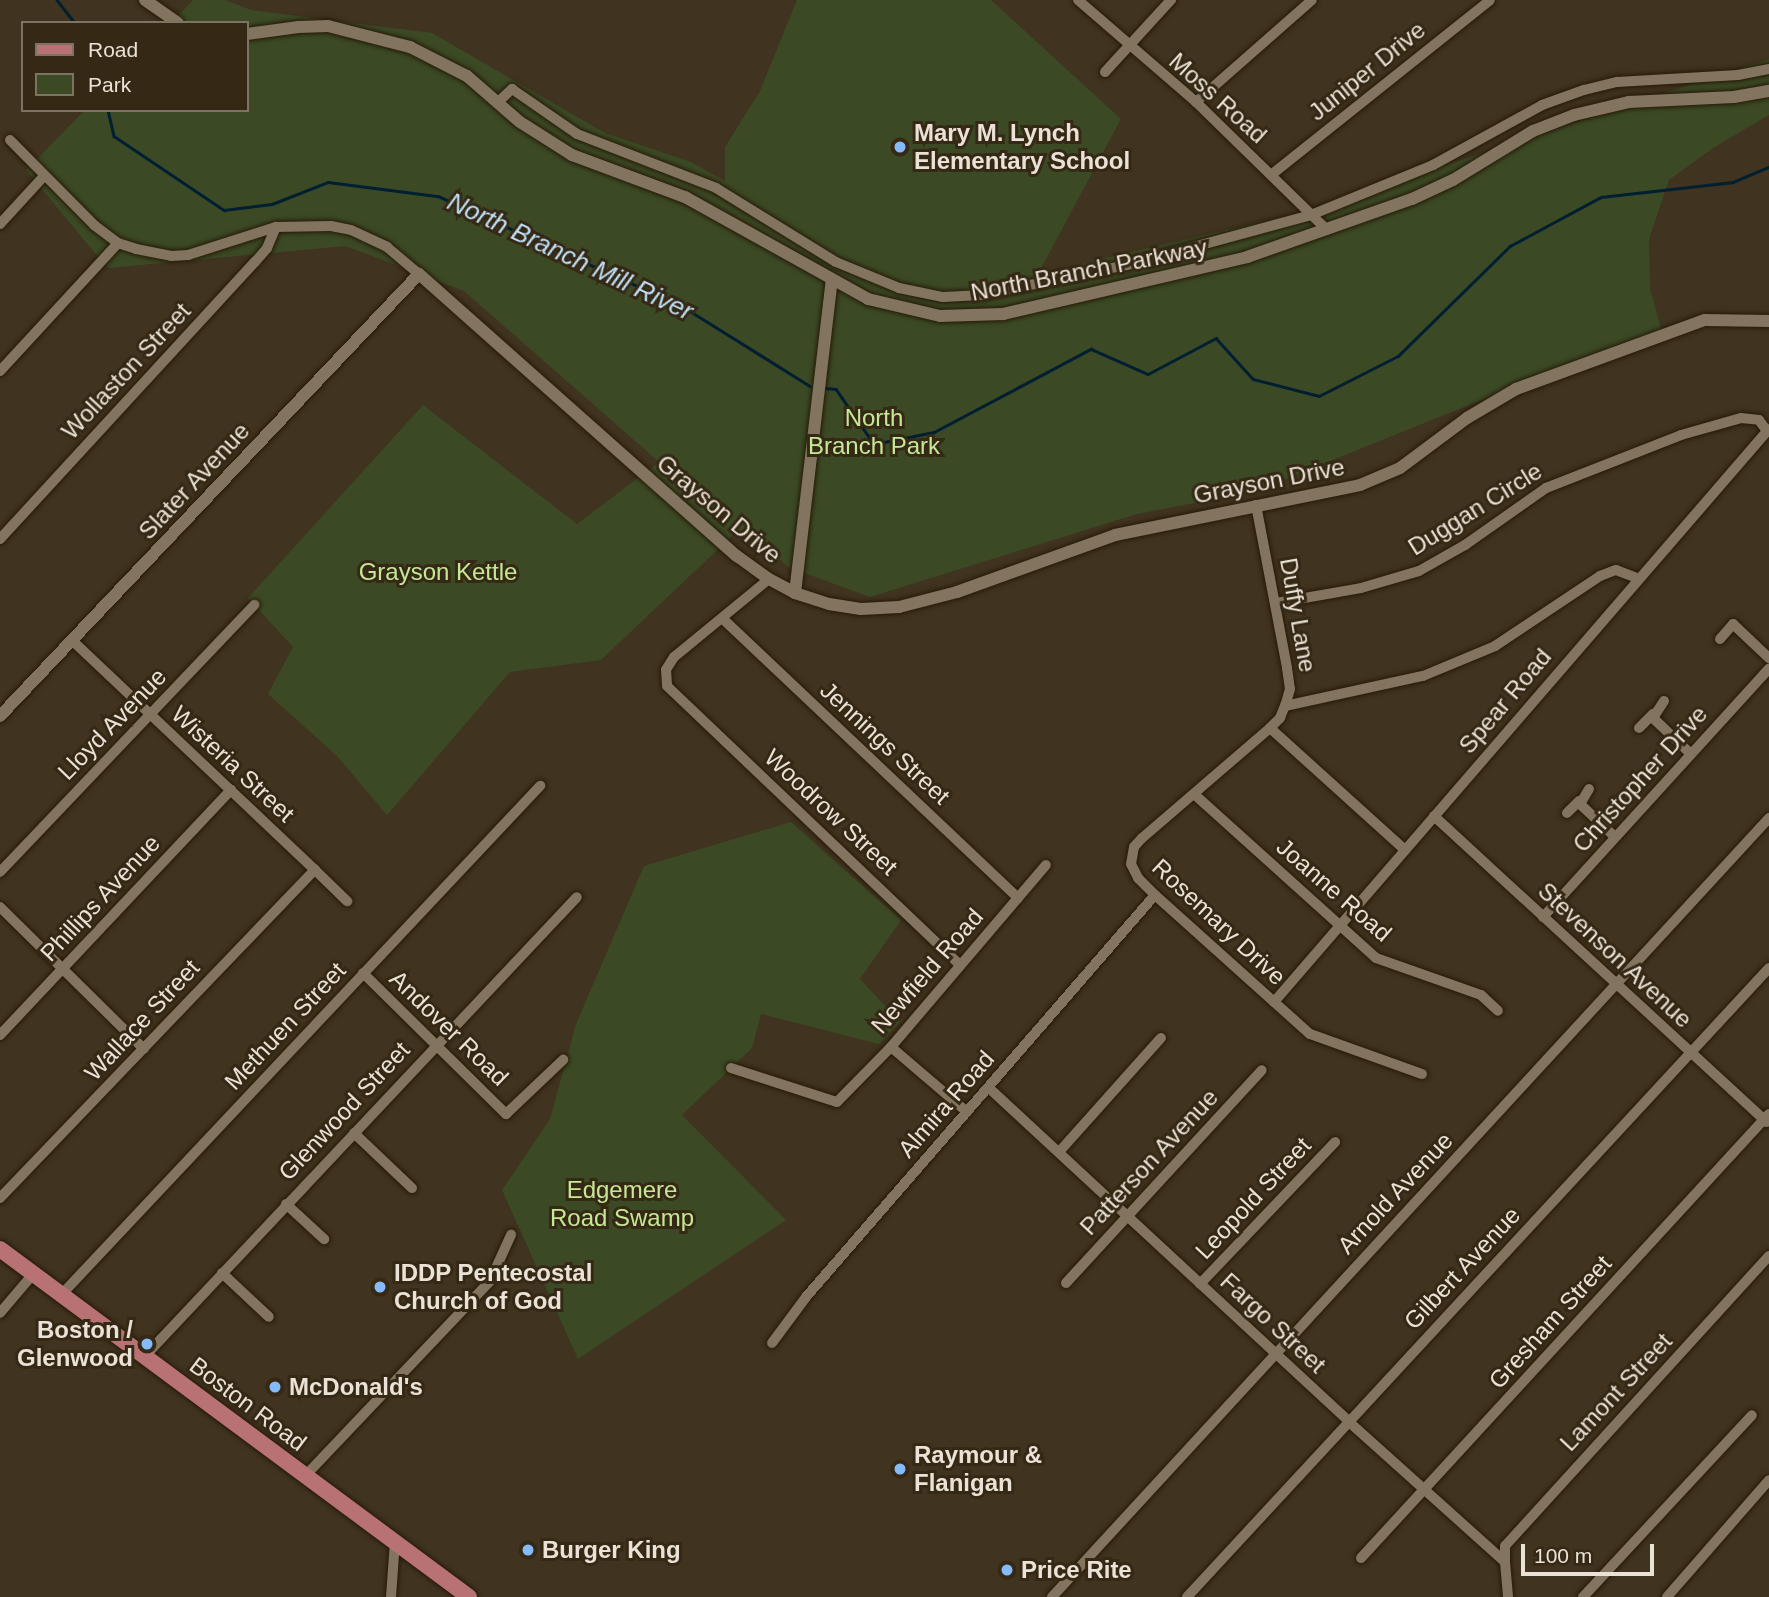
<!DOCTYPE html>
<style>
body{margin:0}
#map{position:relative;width:1769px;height:1597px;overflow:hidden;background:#40331f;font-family:Arial,sans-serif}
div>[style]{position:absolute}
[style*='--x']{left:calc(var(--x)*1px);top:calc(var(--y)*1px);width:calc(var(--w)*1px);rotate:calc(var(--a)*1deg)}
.green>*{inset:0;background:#3b4a25}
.stream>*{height:2.5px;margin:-1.25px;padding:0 1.25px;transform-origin:1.25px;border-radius:1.25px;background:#011f31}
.roads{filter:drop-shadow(0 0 2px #261a07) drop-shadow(0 0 2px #261a07)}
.minor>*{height:10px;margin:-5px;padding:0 5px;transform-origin:5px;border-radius:5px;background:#82745e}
.tertiary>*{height:12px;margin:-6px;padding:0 6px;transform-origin:6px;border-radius:6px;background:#82745e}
.primary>*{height:16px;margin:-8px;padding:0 8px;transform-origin:8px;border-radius:8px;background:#b97274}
.dots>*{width:19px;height:19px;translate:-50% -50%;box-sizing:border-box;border:4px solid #352915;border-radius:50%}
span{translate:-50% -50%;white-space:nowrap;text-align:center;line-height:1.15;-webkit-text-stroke:6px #352915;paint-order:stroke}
.street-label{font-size:24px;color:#eae2d6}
.poi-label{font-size:24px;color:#eae2d6;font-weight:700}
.left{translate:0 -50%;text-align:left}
.right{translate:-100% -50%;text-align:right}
.park-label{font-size:24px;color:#c4e895}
.water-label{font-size:26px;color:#bfdef5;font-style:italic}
.legend{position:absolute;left:21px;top:21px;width:228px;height:91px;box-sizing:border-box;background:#352915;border:2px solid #7d7362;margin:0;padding:9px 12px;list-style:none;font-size:21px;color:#eae2d6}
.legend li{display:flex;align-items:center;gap:14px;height:35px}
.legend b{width:35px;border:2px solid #7d7362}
.scale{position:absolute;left:1521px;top:1544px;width:133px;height:32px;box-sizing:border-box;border:4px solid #eae2d6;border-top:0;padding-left:9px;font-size:21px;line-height:24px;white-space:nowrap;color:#eae2d6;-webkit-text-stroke:5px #352915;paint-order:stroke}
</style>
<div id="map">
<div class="green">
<i style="clip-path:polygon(193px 0,225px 0,251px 10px,432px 33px,605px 133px,691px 162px,725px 181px,725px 147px,760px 91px,797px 0,991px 0,1121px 119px,1038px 274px,1306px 211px,1769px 59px,1769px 115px,1713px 148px,1669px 180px,1649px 239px,1650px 289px,1664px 339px,1635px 348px,1630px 340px,1256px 491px,1137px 514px,870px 597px,788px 567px,752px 534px,733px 535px,601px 660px,510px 672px,387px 815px,337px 756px,268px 694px,293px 647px,248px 598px,423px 405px,577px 524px,659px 462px,464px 291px,346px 246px,109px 268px,104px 264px,26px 170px,85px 110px,247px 110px,247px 23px,171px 23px)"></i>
<i style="clip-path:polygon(791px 822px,901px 920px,860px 979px,900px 1022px,879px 1044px,761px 1014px,752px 1048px,682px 1115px,786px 1220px,578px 1359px,502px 1190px,550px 1119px,576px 1024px,644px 866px)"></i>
</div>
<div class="stream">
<i style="--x:57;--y:0;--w:29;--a:52"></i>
<i style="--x:108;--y:110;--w:27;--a:77"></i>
<i style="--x:114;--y:136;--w:133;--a:33.9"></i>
<i style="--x:224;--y:210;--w:48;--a:-7.1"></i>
<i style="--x:272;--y:204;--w:60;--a:-21.4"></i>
<i style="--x:328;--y:182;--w:111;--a:7.3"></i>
<i style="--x:438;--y:196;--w:268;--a:24.3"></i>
<i style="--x:682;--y:306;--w:151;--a:32"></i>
<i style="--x:826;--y:388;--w:10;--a:6"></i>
<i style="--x:836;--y:389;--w:67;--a:55.4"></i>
<i style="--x:874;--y:444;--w:61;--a:-11.3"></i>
<i style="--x:934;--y:432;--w:178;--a:-27.9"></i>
<i style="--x:1091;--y:349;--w:62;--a:23.7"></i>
<i style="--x:1148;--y:374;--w:77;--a:-27.9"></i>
<i style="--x:1216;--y:338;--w:55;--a:47.9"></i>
<i style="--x:1253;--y:379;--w:68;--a:14.4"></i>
<i style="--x:1319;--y:396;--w:89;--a:-26.9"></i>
<i style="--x:1398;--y:356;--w:157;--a:-44.5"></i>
<i style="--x:1510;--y:246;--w:103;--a:-28.3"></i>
<i style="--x:1601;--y:197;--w:133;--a:-6.5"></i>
<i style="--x:1733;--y:182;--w:39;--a:-23"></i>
</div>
<div class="roads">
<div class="minor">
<i style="--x:1078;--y:0;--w:156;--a:40.8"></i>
<i style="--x:1196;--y:102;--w:183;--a:44.3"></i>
<i style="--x:1105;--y:72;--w:98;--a:-47.5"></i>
<i style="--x:1196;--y:102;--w:154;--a:-41.3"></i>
<i style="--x:497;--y:103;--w:21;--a:-43"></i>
<i style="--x:512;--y:89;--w:79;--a:34.7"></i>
<i style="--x:577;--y:134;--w:149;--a:21.2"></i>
<i style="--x:716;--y:188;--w:141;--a:31.7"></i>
<i style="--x:836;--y:262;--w:68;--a:22.4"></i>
<i style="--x:899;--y:288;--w:45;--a:11.6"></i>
<i style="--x:943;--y:297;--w:39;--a:-3"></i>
<i style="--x:982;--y:295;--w:148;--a:-11.7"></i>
<i style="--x:1127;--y:265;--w:191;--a:-15.2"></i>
<i style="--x:1311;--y:215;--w:132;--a:-22.3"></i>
<i style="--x:1433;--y:165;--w:124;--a:-28.8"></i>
<i style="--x:1542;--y:105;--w:45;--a:-19.7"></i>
<i style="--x:1584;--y:90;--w:34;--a:-14"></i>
<i style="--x:1617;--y:82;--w:121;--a:-3.3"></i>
<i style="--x:1738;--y:75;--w:32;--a:-11"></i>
<i style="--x:10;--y:140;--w:120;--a:45.3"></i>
<i style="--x:94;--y:225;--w:30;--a:37"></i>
<i style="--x:118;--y:243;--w:19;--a:18"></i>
<i style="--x:136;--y:249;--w:36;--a:11"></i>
<i style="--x:171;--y:256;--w:17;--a:-3"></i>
<i style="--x:188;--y:255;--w:92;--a:-17.7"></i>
<i style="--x:276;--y:227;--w:55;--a:-1"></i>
<i style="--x:331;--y:226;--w:20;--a:11"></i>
<i style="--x:351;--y:230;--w:40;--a:25"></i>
<i style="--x:387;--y:247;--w:42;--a:40.2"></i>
<i style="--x:1271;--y:175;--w:280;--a:-38.6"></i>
<i style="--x:0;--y:224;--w:65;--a:-47.5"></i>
<i style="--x:0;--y:371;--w:174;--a:-47.3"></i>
<i style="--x:1256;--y:505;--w:166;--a:79.2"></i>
<i style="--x:1287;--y:668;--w:21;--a:82"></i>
<i style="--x:1290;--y:689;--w:15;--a:106"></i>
<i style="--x:1286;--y:703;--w:16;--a:112"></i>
<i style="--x:1280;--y:718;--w:14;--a:135"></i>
<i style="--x:1270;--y:728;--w:169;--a:139.3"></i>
<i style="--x:1142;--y:838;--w:12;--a:132"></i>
<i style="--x:1134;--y:847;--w:17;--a:100"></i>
<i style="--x:1131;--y:864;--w:16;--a:63"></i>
<i style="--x:1138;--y:878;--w:24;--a:45"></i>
<i style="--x:1155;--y:895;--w:208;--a:41.9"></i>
<i style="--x:1310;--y:1034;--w:119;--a:19.7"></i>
<i style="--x:0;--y:539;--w:377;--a:-47.4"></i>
<i style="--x:255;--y:262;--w:18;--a:-49"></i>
<i style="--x:267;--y:248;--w:23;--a:-67"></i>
<i style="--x:769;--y:579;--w:123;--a:140.6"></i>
<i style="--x:674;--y:657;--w:15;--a:122"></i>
<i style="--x:666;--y:670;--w:16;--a:86"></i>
<i style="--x:667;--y:686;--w:403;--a:43.6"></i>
<i style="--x:1276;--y:603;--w:86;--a:-10"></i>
<i style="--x:1361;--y:588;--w:60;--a:-16.3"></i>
<i style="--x:1419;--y:571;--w:53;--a:-29.5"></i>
<i style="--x:1465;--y:545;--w:99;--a:-35.1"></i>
<i style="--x:1546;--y:488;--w:145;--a:-21.4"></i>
<i style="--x:1681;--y:435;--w:62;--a:-15.8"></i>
<i style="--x:1741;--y:418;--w:18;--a:6"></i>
<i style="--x:1759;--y:420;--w:14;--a:54"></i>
<i style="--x:723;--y:619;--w:406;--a:43.4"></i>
<i style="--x:1720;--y:639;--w:20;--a:-49"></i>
<i style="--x:1733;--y:624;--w:50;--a:43.4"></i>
<i style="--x:1664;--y:701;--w:20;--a:123"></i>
<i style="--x:1653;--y:718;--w:52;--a:43.5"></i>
<i style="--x:1285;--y:706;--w:141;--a:-12.3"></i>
<i style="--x:1423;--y:676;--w:78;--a:-22.6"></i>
<i style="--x:1495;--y:646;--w:126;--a:-33.7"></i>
<i style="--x:1600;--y:576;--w:17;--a:-21"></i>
<i style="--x:1616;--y:570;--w:22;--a:21"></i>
<i style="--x:1270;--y:728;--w:182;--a:42.1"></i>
<i style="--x:1639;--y:728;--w:20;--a:-45"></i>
<i style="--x:1589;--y:789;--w:17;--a:121"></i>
<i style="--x:1580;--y:804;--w:48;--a:43.3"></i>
<i style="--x:1194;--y:794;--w:245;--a:42"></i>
<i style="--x:1376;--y:958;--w:111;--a:19.4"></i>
<i style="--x:1481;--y:995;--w:23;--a:43"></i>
<i style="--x:1567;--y:813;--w:17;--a:-45"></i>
<i style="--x:1434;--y:816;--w:452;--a:42.6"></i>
<i style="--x:315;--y:870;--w:45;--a:44.1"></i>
<i style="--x:0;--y:872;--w:369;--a:-46.4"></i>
<i style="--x:0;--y:907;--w:202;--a:44.6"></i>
<i style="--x:1543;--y:917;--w:336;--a:-47.7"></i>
<i style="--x:363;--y:973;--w:201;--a:44.6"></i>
<i style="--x:506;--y:1114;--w:79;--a:-43.5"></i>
<i style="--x:1274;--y:1002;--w:757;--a:-49.18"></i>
<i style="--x:0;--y:1035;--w:337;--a:-46.7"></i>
<i style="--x:891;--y:1047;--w:100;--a:40.5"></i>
<i style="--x:731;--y:1068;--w:111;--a:17.8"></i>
<i style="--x:837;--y:1102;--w:77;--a:-45.5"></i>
<i style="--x:891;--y:1047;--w:239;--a:-49.6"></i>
<i style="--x:989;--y:1088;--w:490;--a:42.8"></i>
<i style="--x:1348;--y:1421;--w:211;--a:41.9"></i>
<i style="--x:1505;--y:1562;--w:35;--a:85"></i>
<i style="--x:354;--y:1133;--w:80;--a:43.5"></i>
<i style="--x:1059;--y:1152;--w:153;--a:-48.2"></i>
<i style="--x:0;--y:1198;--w:455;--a:-46.2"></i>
<i style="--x:315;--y:870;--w:335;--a:-136.6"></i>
<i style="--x:286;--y:1204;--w:52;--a:42.6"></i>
<i style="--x:222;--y:1273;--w:64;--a:43.1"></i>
<i style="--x:1066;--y:1283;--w:289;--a:-47.4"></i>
<i style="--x:1200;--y:1284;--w:196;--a:-46.4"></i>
<i style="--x:62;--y:1294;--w:698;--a:-46.74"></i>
<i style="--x:0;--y:1313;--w:52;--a:-49.6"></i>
<i style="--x:772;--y:1343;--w:57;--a:-53.5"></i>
<i style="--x:806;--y:1297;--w:532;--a:-49.04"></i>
<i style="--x:145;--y:1356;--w:630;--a:-46.74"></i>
<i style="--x:306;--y:1475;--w:267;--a:-46.5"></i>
<i style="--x:490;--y:1281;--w:51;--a:-65.5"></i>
<i style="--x:1361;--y:1558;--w:603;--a:-47.42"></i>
<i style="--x:1505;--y:1562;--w:16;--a:-90"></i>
<i style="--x:1505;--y:1546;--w:392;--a:-47.7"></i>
<i style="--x:391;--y:1597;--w:56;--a:-85.9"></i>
<i style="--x:1052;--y:1597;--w:1059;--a:-47.37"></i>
<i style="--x:1187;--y:1597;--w:857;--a:-47.22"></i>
<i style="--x:1583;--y:1597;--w:248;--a:-47.1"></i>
<i style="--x:1667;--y:1597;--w:155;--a:-48.9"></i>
</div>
<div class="tertiary">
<i style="--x:145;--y:0;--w:40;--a:34.9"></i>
<i style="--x:247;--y:34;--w:52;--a:-7.7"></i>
<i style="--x:299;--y:27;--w:29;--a:-2"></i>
<i style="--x:328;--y:26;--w:85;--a:14.4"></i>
<i style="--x:410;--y:47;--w:64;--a:27"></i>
<i style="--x:467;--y:76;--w:70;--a:41"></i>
<i style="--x:520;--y:122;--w:62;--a:32.4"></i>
<i style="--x:572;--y:155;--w:121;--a:20.4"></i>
<i style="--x:685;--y:197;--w:210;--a:29.1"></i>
<i style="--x:868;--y:299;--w:74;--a:13.3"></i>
<i style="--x:940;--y:316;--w:63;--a:-1.8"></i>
<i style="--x:1003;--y:314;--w:251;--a:-13.1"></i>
<i style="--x:1247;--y:257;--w:175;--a:-19.4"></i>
<i style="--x:1412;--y:199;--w:45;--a:-24.9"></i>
<i style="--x:1453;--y:180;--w:94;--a:-31.5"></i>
<i style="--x:1533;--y:131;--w:44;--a:-21.3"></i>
<i style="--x:1574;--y:115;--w:57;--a:-13.3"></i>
<i style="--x:1629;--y:102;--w:105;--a:-2.7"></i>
<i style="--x:1734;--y:97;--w:36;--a:-10"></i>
<i style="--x:795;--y:593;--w:315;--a:-83.3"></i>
<i style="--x:0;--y:716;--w:609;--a:-46.53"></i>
<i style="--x:419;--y:274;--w:425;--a:41.6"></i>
<i style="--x:737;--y:556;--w:39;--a:36"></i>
<i style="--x:769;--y:579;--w:30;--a:28"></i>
<i style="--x:795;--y:593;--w:36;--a:18"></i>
<i style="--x:829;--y:604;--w:32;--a:9"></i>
<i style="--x:861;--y:609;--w:38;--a:-3"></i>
<i style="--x:899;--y:607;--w:60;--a:-14.5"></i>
<i style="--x:957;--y:592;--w:168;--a:-19.8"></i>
<i style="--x:1115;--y:535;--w:250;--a:-11.5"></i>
<i style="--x:1360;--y:485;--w:43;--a:-23"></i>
<i style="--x:1400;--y:468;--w:84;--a:-36.7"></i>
<i style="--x:1467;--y:418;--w:57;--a:-30.6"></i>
<i style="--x:1516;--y:389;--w:201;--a:-20.1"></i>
<i style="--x:1705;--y:320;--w:64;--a:0.9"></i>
</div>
<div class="primary">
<i style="--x:0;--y:1249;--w:584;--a:36.58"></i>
</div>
</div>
<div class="dots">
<i style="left:900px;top:147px;background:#86bbfb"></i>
<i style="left:380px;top:1287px;background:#86bbfb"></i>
<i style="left:147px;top:1344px;background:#86bbfb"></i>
<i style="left:275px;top:1387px;background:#86bbfb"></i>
<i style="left:900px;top:1469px;background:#86bbfb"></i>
<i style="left:528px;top:1550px;background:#86bbfb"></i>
<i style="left:1007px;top:1570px;background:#86bbfb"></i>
</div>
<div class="street-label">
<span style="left:1367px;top:71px;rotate:-39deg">Juniper Drive</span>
<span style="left:1218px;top:98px;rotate:42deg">Moss Road</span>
<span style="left:1089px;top:270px;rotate:-11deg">North Branch Parkway</span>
<span style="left:126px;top:371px;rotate:-47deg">Wollaston Street</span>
<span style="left:194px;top:481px;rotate:-47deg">Slater Avenue</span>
<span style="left:1269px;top:481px;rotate:-11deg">Grayson Drive</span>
<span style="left:719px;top:509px;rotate:40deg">Grayson Drive</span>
<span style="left:1475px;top:509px;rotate:-32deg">Duggan Circle</span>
<span style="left:1298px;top:615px;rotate:80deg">Duffy Lane</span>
<span style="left:1505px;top:701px;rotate:-50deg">Spear Road</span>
<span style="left:112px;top:724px;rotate:-46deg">Lloyd Avenue</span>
<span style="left:885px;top:743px;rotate:43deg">Jennings Street</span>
<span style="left:233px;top:764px;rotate:43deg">Wisteria Street</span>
<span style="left:1640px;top:779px;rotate:-48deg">Christopher Drive</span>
<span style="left:831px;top:812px;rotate:43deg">Woodrow Street</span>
<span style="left:1334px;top:890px;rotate:41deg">Joanne Road</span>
<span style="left:100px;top:898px;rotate:-47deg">Phillips Avenue</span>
<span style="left:1219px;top:922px;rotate:43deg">Rosemary Drive</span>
<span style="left:1615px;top:955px;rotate:43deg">Stevenson Avenue</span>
<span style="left:927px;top:971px;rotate:-49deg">Newfield Road</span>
<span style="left:142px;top:1020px;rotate:-47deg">Wallace Street</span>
<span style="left:285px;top:1026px;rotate:-47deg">Methuen Street</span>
<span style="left:449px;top:1028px;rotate:44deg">Andover Road</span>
<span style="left:946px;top:1104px;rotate:-49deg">Almira Road</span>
<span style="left:344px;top:1111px;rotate:-47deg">Glenwood Street</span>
<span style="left:1149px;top:1162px;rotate:-47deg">Patterson Avenue</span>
<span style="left:1395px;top:1193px;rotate:-47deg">Arnold Avenue</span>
<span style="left:1253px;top:1198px;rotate:-47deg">Leopold Street</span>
<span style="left:1462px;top:1268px;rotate:-47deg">Gilbert Avenue</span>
<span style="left:1550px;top:1322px;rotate:-48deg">Gresham Street</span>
<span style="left:1273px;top:1323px;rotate:43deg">Fargo Street</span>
<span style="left:1616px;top:1392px;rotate:-47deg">Lamont Street</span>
<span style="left:248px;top:1404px;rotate:37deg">Boston Road</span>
</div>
<div class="poi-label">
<span class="left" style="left:914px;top:147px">Mary M. Lynch<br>Elementary School</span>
<span class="left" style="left:394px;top:1287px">IDDP Pentecostal<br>Church of God</span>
<span class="right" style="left:133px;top:1344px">Boston /<br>Glenwood</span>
<span class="left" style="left:289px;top:1387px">McDonald's</span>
<span class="left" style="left:914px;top:1469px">Raymour &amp;<br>Flanigan</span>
<span class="left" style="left:542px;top:1550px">Burger King</span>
<span class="left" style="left:1021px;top:1570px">Price Rite</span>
</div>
<div class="park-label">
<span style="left:874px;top:432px">North<br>Branch Park</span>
<span style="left:438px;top:572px">Grayson Kettle</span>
<span style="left:622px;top:1204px">Edgemere<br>Road Swamp</span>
</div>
<div class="water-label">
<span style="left:570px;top:257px;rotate:25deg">North Branch Mill River</span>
</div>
<ul class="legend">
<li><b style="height:9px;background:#b97274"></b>Road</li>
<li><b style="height:19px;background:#3b4a25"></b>Park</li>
</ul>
<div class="scale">100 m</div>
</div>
